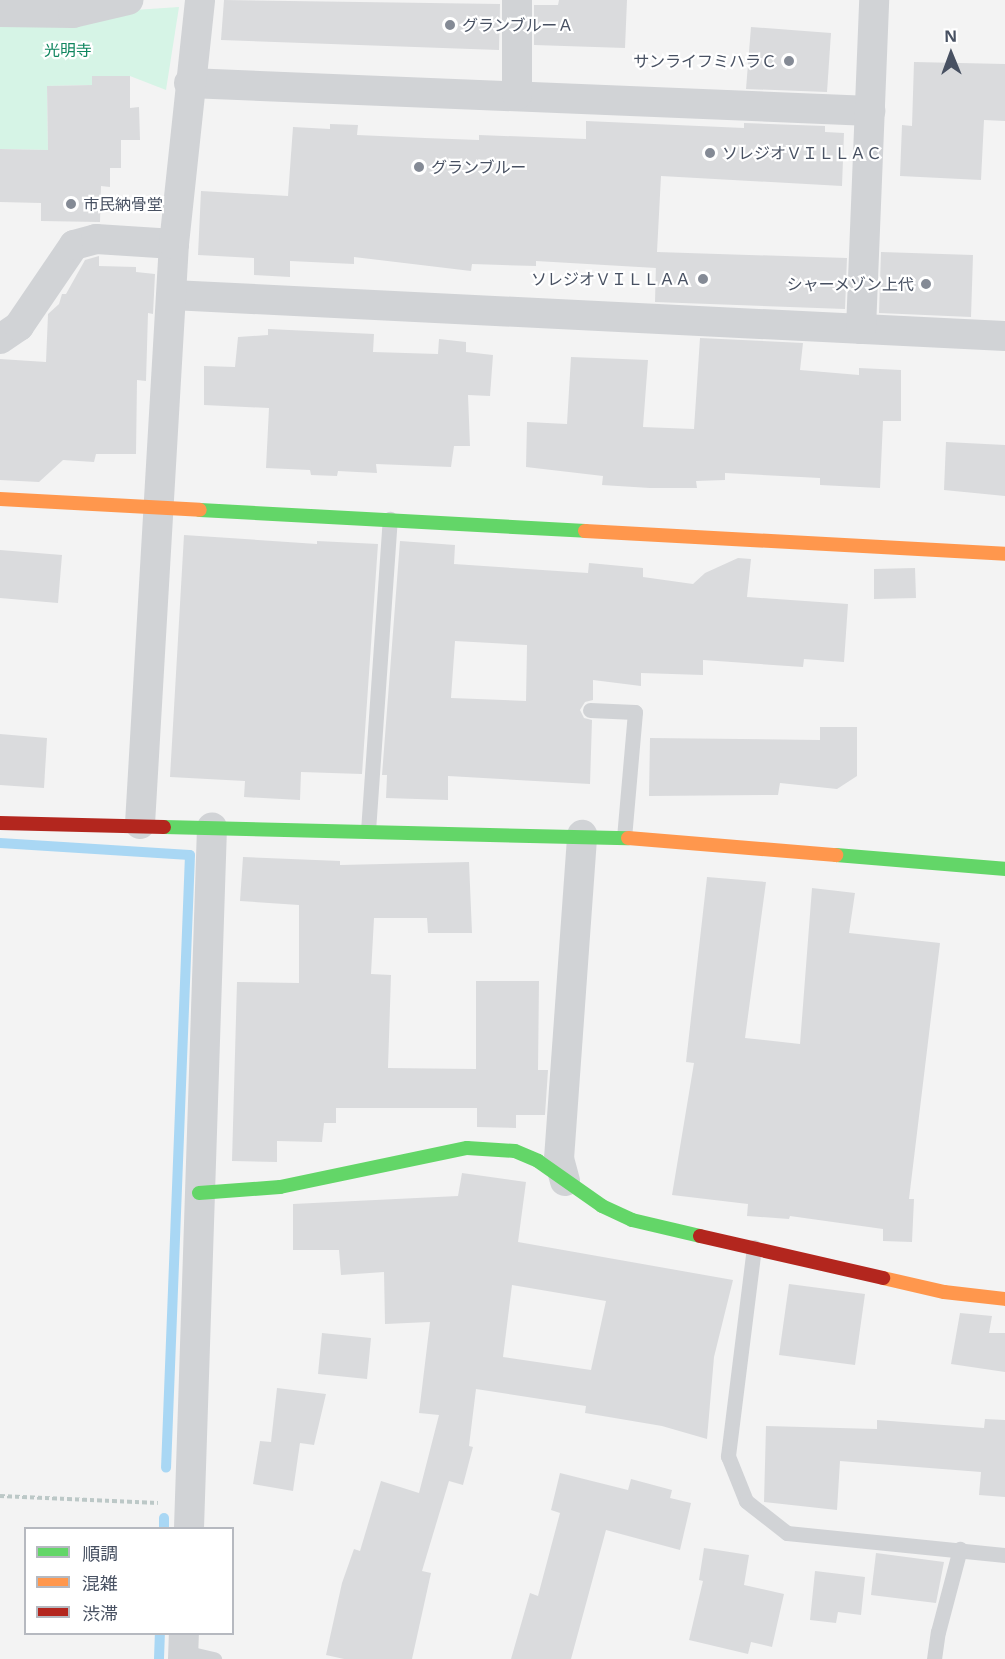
<!DOCTYPE html>
<meta charset="utf-8">
<style>
body{margin:0}
#map{position:relative;width:1005px;height:1659px;overflow:hidden;background:#f3f3f3;font-family:"Open Sans","Noto Sans JP",sans-serif}
div>[style]{position:absolute}
[style*='--x']{left:calc(var(--x)*1px);top:calc(var(--y)*1px);width:calc(var(--w)*1px);rotate:calc(var(--a)*1deg)}
.green>*{inset:0;background:#d6f4e6}
.stream>*{height:10px;margin:-5px;padding:0 5px;transform-origin:5px;border-radius:5px;background:#a9d7f4}
.building>*{inset:0;background:#dadbdd}
.path>*{height:4px;margin-top:-2px;transform-origin:0;background:repeating-linear-gradient(90deg,#bcc8c7 0 4.5px,transparent 0 7.5px)}
.lane>*{height:15px;margin:-7.5px;padding:0 7.5px;transform-origin:7.5px;border-radius:7.5px;background:#d1d3d6}
.street>*{height:30px;margin:-15px;padding:0 15px;transform-origin:15px;border-radius:15px;background:#d1d3d6}
.fast>*{height:14px;margin:-7px;padding:0 7px;transform-origin:7px;border-radius:7px;background:#63d668}
.slow>*{height:14px;margin:-7px;padding:0 7px;transform-origin:7px;border-radius:7px;background:#ff974d}
.jam>*{height:14px;margin:-7px;padding:0 7px;transform-origin:7px;border-radius:7px;background:#b3261e}
.dots>*{width:16px;height:16px;translate:-50% -50%;box-sizing:border-box;border:3px solid #fff;border-radius:50%}
span{translate:-50% -50%;white-space:nowrap;text-align:center;line-height:1.15;-webkit-text-stroke:4.5px #fff;paint-order:stroke}
.poi-label{font-size:16px;color:#485162}
.left{translate:0 -50%;text-align:left}
.right{translate:-100% -50%;text-align:right}
.park-label{font-size:16px;color:#10865f}
.legend{position:absolute;left:24px;top:1527px;width:210px;height:108px;box-sizing:border-box;background:#fff;border:2px solid #b6b9c0;margin:0;padding:8px 10px;list-style:none;font-size:18px;color:#485162}
.legend li{display:flex;align-items:center;gap:12px;height:30px}
.legend b{width:30px;border:2px solid #b6b9c0}
.north{position:absolute;left:921px;top:24px;width:60px;height:60px;-webkit-text-stroke:4px #fff;paint-order:stroke;rotate:359deg;font-size:16px;font-weight:700;line-height:24px;text-align:center;color:#485162}
.north::after{content:'';display:block;margin:auto;width:21px;height:27px;background:#485162;clip-path:polygon(50% 0,100% 100%,50% 72%,0 100%)}
</style>
<div id="map">
<div class="green">
<i style="clip-path:polygon(179px 7px,166px 90px,130px 76px,92px 76px,92px 85px,47px 86px,48px 150px,0 149px,0 19px)"></i>
</div>
<div class="stream">
<i style="--x:0;--y:843;--w:190;--a:3.6"></i>
<i style="--x:190;--y:855;--w:613;--a:92.24"></i>
<i style="--x:164;--y:1528;--w:10;--a:-90"></i>
<i style="--x:159;--y:1659;--w:25;--a:-88"></i>
</div>
<div class="building">
<i style="clip-path:polygon(224px 0,500px 4px,499px 50px,221px 40px)"></i>
<i style="clip-path:polygon(559px 0,627px 0,625px 48px,534px 45px,534px 5px,558px 5px)"></i>
<i style="clip-path:polygon(751px 27px,831px 33px,827px 92px,746px 89px)"></i>
<i style="clip-path:polygon(914px 62px,1005px 64px,1005px 121px,984px 120px,981px 180px,900px 176px,902px 125px,912px 126px)"></i>
<i style="clip-path:polygon(92px 76px,130px 76px,130px 108px,139px 107px,140px 140px,121px 140px,121px 168px,110px 168px,110px 187px,101px 186px,100px 222px,41px 221px,41px 203px,0 202px,0 149px,48px 150px,47px 86px,92px 85px)"></i>
<i style="clip-path:polygon(586px 121px,744px 128px,744px 123px,825px 126px,825px 132px,844px 133px,842px 186px,661px 176px,657px 252px,847px 258px,845px 309px,655px 302px,656px 263px,656px 268px,536px 261px,536px 266px,472px 264px,471px 271px,354px 257px,354px 264px,290px 261px,290px 277px,254px 275px,254px 258px,198px 255px,201px 191px,288px 196px,293px 127px,330px 129px,330px 124px,358px 125px,357px 135px,425px 138px,479px 140px,479px 135px,586px 139px)"></i>
<i style="clip-path:polygon(881px 252px,973px 255px,971px 317px,879px 313px)"></i>
<i style="clip-path:polygon(99px 256px,99px 266px,136px 267px,136px 272px,155px 274px,153px 314px,148px 313px,146px 381px,137px 380px,136px 454px,96px 454px,94px 462px,63px 460px,39px 482px,0 480px,0 359px,46px 362px,48px 314px,59px 304px,62px 294px,66px 294px,85px 260px)"></i>
<i style="clip-path:polygon(268px 329px,374px 334px,373px 352px,438px 354px,439px 339px,466px 342px,466px 352px,493px 355px,490px 396px,468px 395px,470px 446px,454px 446px,451px 467px,376px 464px,377px 473px,338px 471px,337px 476px,311px 475px,310px 470px,266px 468px,269px 408px,204px 405px,204px 366px,235px 367px,238px 337px,268px 335px)"></i>
<i style="clip-path:polygon(700px 338px,803px 343px,800px 370px,859px 375px,859px 368px,901px 370px,901px 421px,883px 421px,880px 488px,820px 485px,820px 478px,725px 473px,725px 480px,696px 481px,697px 488px,650px 488px,602px 485px,603px 476px,526px 467px,527px 422px,567px 424px,571px 357px,648px 360px,643px 427px,694px 429px)"></i>
<i style="clip-path:polygon(946px 442px,1005px 445px,1005px 496px,944px 490px)"></i>
<i style="clip-path:polygon(184px 535px,317px 544px,317px 541px,378px 544px,362px 774px,301px 772px,300px 800px,244px 797px,245px 781px,170px 777px)"></i>
<i style="clip-path:polygon(evenodd,400px 541px,455px 545px,454px 564px,588px 573px,589px 563px,643px 568px,643px 577px,693px 584px,705px 573px,738px 558px,751px 559px,747px 597px,848px 604px,844px 662px,804px 659px,803px 667px,703px 660px,703px 675px,641px 673px,641px 686px,593px 680px,593px 700px,585px 702px,580px 710px,584px 718px,592px 720px,590px 784px,448px 776px,448px 800px,386px 798px,387px 775px,382px 775px,400px 541px,455px 641px,527px 645px,526px 701px,451px 698px,455px 641px)"></i>
<i style="clip-path:polygon(0 550px,62px 555px,58px 603px,0 598px)"></i>
<i style="clip-path:polygon(915px 568px,916px 598px,874px 599px,874px 569px)"></i>
<i style="clip-path:polygon(820px 727px,857px 727px,857px 776px,837px 789px,780px 783px,778px 795px,649px 796px,650px 738px,820px 740px)"></i>
<i style="clip-path:polygon(0 734px,47px 738px,44px 788px,0 785px)"></i>
<i style="clip-path:polygon(243px 857px,340px 861px,340px 865px,469px 862px,472px 933px,428px 933px,427px 918px,374px 918px,371px 974px,391px 975px,388px 1068px,476px 1069px,476px 981px,539px 981px,538px 1070px,548px 1070px,545px 1115px,516px 1115px,516px 1128px,477px 1127px,477px 1108px,336px 1108px,336px 1123px,324px 1123px,322px 1142px,277px 1141px,277px 1162px,232px 1161px,237px 982px,299px 983px,299px 905px,240px 901px)"></i>
<i style="clip-path:polygon(707px 877px,766px 882px,745px 1038px,800px 1044px,812px 888px,855px 893px,849px 933px,940px 943px,909px 1199px,914px 1199px,912px 1242px,883px 1241px,883px 1229px,790px 1216px,789px 1219px,747px 1216px,748px 1204px,672px 1195px,694px 1063px,686px 1062px)"></i>
<i style="clip-path:polygon(evenodd,462px 1173px,526px 1182px,518px 1242px,733px 1280px,714px 1357px,707px 1439px,662px 1426px,585px 1413px,586px 1406px,476px 1389px,469px 1446px,473px 1447px,463px 1485px,449px 1481px,422px 1571px,431px 1573px,412px 1659px,344px 1659px,326px 1655px,342px 1583px,354px 1549px,360px 1551px,381px 1481px,419px 1493px,439px 1415px,419px 1413px,430px 1322px,385px 1324px,384px 1272px,341px 1275px,339px 1250px,293px 1250px,293px 1204px,458px 1196px,462px 1173px,512px 1285px,606px 1301px,591px 1370px,503px 1357px,512px 1285px)"></i>
<i style="clip-path:polygon(789px 1284px,865px 1294px,855px 1365px,779px 1355px)"></i>
<i style="clip-path:polygon(960px 1313px,992px 1316px,989px 1333px,1005px 1333px,1005px 1372px,951px 1364px)"></i>
<i style="clip-path:polygon(322px 1333px,371px 1338px,367px 1379px,318px 1374px)"></i>
<i style="clip-path:polygon(277px 1388px,326px 1394px,314px 1445px,300px 1443px,293px 1491px,253px 1484px,260px 1441px,271px 1442px)"></i>
<i style="clip-path:polygon(985px 1419px,1005px 1420px,1005px 1497px,979px 1495px,981px 1472px,840px 1461px,837px 1510px,764px 1502px,766px 1426px,877px 1429px,877px 1420px,984px 1428px)"></i>
<i style="clip-path:polygon(560px 1473px,628px 1490px,631px 1479px,672px 1490px,670px 1498px,691px 1503px,680px 1550px,606px 1530px,571px 1659px,511px 1659px,530px 1593px,538px 1596px,560px 1513px,551px 1510px)"></i>
<i style="clip-path:polygon(704px 1548px,749px 1555px,744px 1585px,784px 1594px,772px 1647px,751px 1642px,748px 1654px,689px 1640px,703px 1581px,699px 1580px)"></i>
<i style="clip-path:polygon(876px 1553px,944px 1562px,936px 1603px,871px 1595px)"></i>
<i style="clip-path:polygon(815px 1571px,865px 1577px,861px 1615px,838px 1612px,836px 1623px,810px 1620px)"></i>
</div>
<div class="path">
<i style="--x:0;--y:1496;--w:158;--a:2.5"></i>
</div>
<div class="lane">
<i style="--x:590;--y:710;--w:45;--a:2.5"></i>
<i style="--x:635;--y:712;--w:125;--a:95"></i>
<i style="--x:368;--y:831;--w:313;--a:-86"></i>
<i style="--x:754;--y:1247;--w:211;--a:97.1"></i>
<i style="--x:728;--y:1456;--w:48;--a:68.2"></i>
<i style="--x:746;--y:1501;--w:52;--a:38"></i>
<i style="--x:787;--y:1533;--w:219;--a:5.8"></i>
<i style="--x:183;--y:1652;--w:32;--a:13"></i>
<i style="--x:934;--y:1659;--w:27;--a:-82"></i>
<i style="--x:938;--y:1632;--w:86;--a:-75.2"></i>
</div>
<div class="street">
<i style="--x:0;--y:12;--w:73;--a:0.8"></i>
<i style="--x:73;--y:13;--w:57;--a:-13.3"></i>
<i style="--x:189;--y:83;--w:682;--a:2.35"></i>
<i style="--x:517;--y:95;--w:95;--a:-90"></i>
<i style="--x:172;--y:295;--w:834;--a:2.82"></i>
<i style="--x:861;--y:329;--w:329;--a:-87.7"></i>
<i style="--x:0;--y:339;--w:23;--a:-34"></i>
<i style="--x:19;--y:326;--w:98;--a:-55.8"></i>
<i style="--x:74;--y:245;--w:23;--a:-15"></i>
<i style="--x:96;--y:239;--w:78;--a:3.7"></i>
<i style="--x:140;--y:824;--w:581;--a:-86.65"></i>
<i style="--x:174;--y:244;--w:245;--a:-83.9"></i>
<i style="--x:565;--y:1181;--w:23;--a:-105"></i>
<i style="--x:559;--y:1159;--w:325;--a:-85.9"></i>
<i style="--x:189;--y:1528;--w:701;--a:-88.12"></i>
<i style="--x:183;--y:1659;--w:25;--a:-88"></i>
</div>
<div class="fast">
<i style="--x:200;--y:510;--w:386;--a:3.1"></i>
<i style="--x:164;--y:827;--w:464;--a:1.4"></i>
<i style="--x:836;--y:855;--w:170;--a:4.7"></i>
<i style="--x:199;--y:1193;--w:81;--a:-4.2"></i>
<i style="--x:280;--y:1187;--w:191;--a:-11.8"></i>
<i style="--x:467;--y:1148;--w:48;--a:3.6"></i>
<i style="--x:515;--y:1151;--w:25;--a:23"></i>
<i style="--x:538;--y:1161;--w:78;--a:35.1"></i>
<i style="--x:602;--y:1206;--w:33;--a:25"></i>
<i style="--x:632;--y:1220;--w:70;--a:13.2"></i>
</div>
<div class="slow">
<i style="--x:0;--y:499;--w:200;--a:3.1"></i>
<i style="--x:585;--y:531;--w:421;--a:3.1"></i>
<i style="--x:628;--y:838;--w:209;--a:4.7"></i>
<i style="--x:883;--y:1278;--w:63;--a:12.9"></i>
<i style="--x:944;--y:1292;--w:61;--a:6.5"></i>
</div>
<div class="jam">
<i style="--x:0;--y:823;--w:164;--a:1.4"></i>
<i style="--x:700;--y:1236;--w:188;--a:12.9"></i>
</div>
<div class="dots">
<i style="left:450px;top:25px;background:#848a95"></i>
<i style="left:789px;top:61px;background:#848a95"></i>
<i style="left:710px;top:153px;background:#848a95"></i>
<i style="left:419px;top:167px;background:#848a95"></i>
<i style="left:71px;top:204px;background:#848a95"></i>
<i style="left:703px;top:279px;background:#848a95"></i>
<i style="left:926px;top:284px;background:#848a95"></i>
</div>
<div class="poi-label">
<span class="left" style="left:462px;top:25px">グランブルーＡ</span>
<span class="right" style="left:777px;top:61px">サンライフミハラＣ</span>
<span class="left" style="left:722px;top:153px">ソレジオＶＩＬＬＡＣ</span>
<span class="left" style="left:431px;top:167px">グランブルー</span>
<span class="left" style="left:83px;top:204px">市民納骨堂</span>
<span class="right" style="left:691px;top:279px">ソレジオＶＩＬＬＡＡ</span>
<span class="right" style="left:914px;top:284px">シャーメゾン上代</span>
</div>
<div class="park-label">
<span style="left:68px;top:50px">光明寺</span>
</div>
<ul class="legend">
<li><b style="height:8px;background:#63d668"></b>順調</li>
<li><b style="height:8px;background:#ff974d"></b>混雑</li>
<li><b style="height:8px;background:#b3261e"></b>渋滞</li>
</ul>
<div class="north">N</div>
</div>
